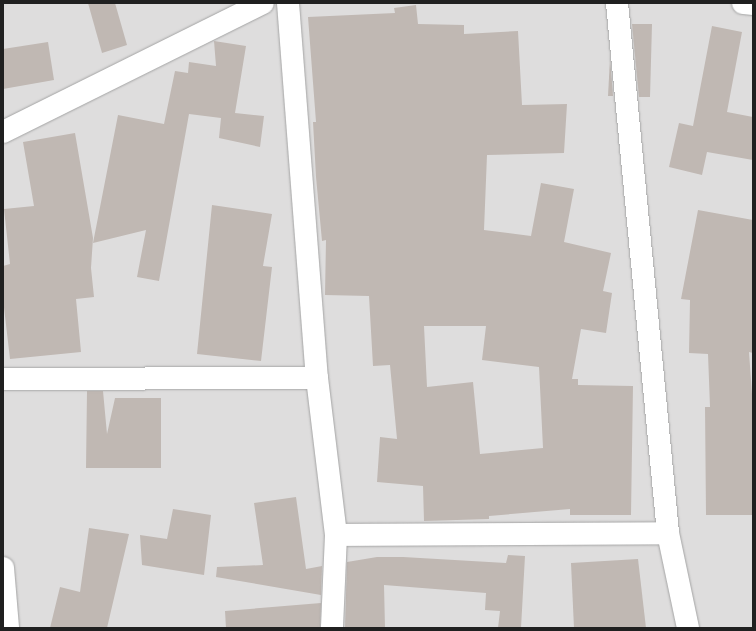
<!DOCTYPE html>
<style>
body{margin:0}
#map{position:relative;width:756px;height:631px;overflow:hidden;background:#efece7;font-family:Cabin,sans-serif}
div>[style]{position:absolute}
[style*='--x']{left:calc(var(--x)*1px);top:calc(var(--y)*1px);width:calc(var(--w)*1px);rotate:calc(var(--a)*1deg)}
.residential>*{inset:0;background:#dedddd}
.building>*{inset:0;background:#c0b8b3}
.roads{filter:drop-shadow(0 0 1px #a4a4a4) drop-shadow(0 0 1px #a4a4a4)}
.minor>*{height:22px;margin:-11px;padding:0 11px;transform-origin:11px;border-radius:11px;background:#fff}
span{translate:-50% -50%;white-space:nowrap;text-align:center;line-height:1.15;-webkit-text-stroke:3px #fff;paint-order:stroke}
.frame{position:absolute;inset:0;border:4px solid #202020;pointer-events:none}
</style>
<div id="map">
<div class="residential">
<i style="clip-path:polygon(3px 3px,753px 3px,753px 628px,3px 628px)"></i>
</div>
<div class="building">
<i style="clip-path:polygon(88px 3px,115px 3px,127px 45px,102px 53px)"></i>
<i style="clip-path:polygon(evenodd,416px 5px,418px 24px,464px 25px,464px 34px,518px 31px,522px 105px,567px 104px,564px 153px,487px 155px,484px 230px,531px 236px,541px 183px,574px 189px,564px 242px,611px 253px,603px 291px,612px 293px,606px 333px,581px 329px,572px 379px,578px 379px,578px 385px,633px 386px,631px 515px,570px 515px,570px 509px,489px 516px,489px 519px,424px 521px,423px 486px,377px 482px,380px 437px,397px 439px,390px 365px,373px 366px,369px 296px,325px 295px,326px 240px,322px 241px,316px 177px,313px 122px,316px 122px,308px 17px,395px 13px,394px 8px,416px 5px,424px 326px,486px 326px,482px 360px,539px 367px,543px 448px,480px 454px,473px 382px,427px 387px,424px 326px)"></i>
<i style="clip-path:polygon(632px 24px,652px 24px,650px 97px,639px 97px)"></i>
<i style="clip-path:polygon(712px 26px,742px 32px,727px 112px,753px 117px,753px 160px,707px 152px,702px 175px,669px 167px,679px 123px,693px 126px)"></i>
<i style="clip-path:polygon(214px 41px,246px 46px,235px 113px,264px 116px,260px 147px,219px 138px,221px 118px,189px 114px,159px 281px,137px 277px,146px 230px,93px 243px,118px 115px,164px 124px,175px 71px,188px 73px,189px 62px,216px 66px)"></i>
<i style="clip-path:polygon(48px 42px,54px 80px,3px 89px,3px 49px)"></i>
<i style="clip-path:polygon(610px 59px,613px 96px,608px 96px)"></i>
<i style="clip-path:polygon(75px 133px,93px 238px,91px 268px,94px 297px,76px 299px,81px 352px,10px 359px,3px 299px,3px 266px,10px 264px,4px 209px,34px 206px,23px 142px)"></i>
<i style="clip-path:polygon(212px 205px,272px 214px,263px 266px,272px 267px,261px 361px,197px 354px)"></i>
<i style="clip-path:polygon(698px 210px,753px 220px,753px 353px,749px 352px,753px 408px,753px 515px,706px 515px,705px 407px,710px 407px,708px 354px,689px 353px,690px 300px,681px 299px)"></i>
<i style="clip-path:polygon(87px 391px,103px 391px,107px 434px,115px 398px,161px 398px,161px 468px,86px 468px)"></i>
<i style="clip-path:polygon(296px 497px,306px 569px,322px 566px,321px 595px,216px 577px,217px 567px,263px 565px,254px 503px)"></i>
<i style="clip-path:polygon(173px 509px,211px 515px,204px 575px,142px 565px,140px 535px,167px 539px)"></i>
<i style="clip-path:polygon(89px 528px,129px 534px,107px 628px,50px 628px,60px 587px,80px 592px)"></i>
<i style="clip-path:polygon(508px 555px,525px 556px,521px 628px,498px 628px,500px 611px,485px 610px,486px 593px,384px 585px,385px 628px,345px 628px,347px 562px,377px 557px,403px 557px,506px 563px)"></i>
<i style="clip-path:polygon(638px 559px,646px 628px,574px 628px,571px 563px)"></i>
<i style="clip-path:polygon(321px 603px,320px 628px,226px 628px,225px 611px)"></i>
</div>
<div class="roads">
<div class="minor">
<i style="--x:288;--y:3;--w:376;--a:85.6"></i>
<i style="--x:317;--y:378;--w:158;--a:83.1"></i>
<i style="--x:336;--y:535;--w:93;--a:92.5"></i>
<i style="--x:617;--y:3;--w:532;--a:84.5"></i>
<i style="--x:668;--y:533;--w:97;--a:78.1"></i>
<i style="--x:743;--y:3;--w:10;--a:6"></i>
<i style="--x:3;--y:132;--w:290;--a:-26.4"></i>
<i style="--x:3;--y:379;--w:314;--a:-0.2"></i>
<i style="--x:336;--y:535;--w:332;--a:-0.3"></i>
<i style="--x:3;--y:568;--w:60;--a:85.2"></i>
</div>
</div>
<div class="frame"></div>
</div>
